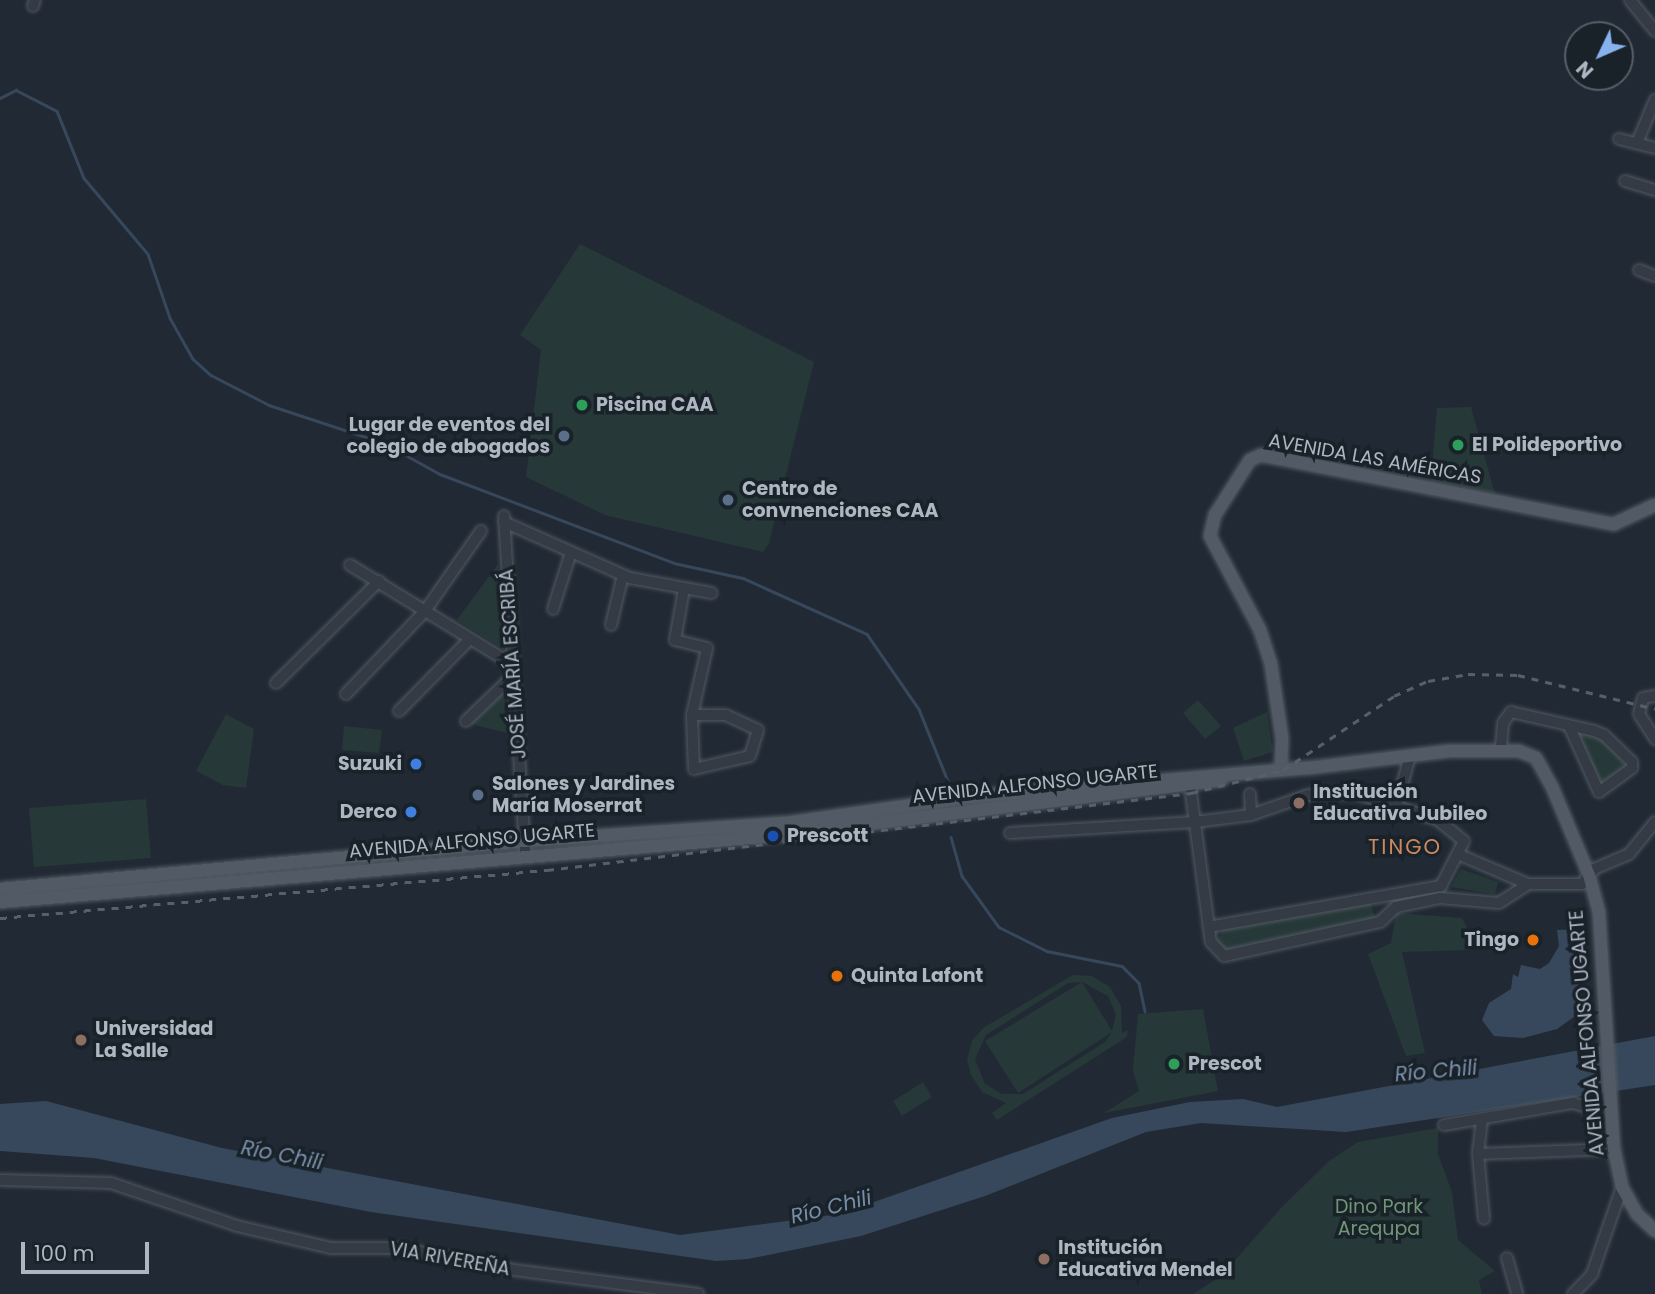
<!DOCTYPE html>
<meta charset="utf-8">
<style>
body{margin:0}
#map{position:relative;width:1655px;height:1294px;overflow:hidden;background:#212a34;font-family:Poppins,sans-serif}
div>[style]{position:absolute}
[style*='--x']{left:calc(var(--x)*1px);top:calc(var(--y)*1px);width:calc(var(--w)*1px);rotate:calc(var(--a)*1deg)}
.green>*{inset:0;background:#263837}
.water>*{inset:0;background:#37485c}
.stream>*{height:2.5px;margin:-1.25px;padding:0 1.25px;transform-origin:1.25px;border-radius:1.25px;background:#37485c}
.roads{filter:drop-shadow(0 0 2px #515963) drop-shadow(0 0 2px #515963)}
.minor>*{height:10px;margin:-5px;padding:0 5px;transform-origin:5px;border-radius:5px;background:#343b45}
.major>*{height:12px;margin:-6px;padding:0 6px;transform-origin:6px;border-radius:6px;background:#525a65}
.rail>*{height:2.5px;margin-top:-1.25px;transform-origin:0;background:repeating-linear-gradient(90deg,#56606c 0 7px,transparent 0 14px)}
.dots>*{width:19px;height:19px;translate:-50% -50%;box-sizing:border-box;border:4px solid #192129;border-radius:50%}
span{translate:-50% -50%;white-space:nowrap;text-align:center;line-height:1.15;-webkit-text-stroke:7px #192129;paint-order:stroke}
.poi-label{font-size:19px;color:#aeb6c2;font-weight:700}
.left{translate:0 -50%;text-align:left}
.right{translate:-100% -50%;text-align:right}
.street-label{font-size:19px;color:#aeb6c2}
.park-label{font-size:19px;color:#709676}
.neighbourhood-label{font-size:21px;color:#c98a61;letter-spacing:2px}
.water-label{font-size:21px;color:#788ea8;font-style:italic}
.north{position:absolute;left:1564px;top:21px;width:70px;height:70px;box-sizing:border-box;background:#192129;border:2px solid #555d66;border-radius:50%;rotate:226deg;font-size:19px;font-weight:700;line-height:28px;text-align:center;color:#aeb6c2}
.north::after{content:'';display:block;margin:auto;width:24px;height:32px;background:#86b2ee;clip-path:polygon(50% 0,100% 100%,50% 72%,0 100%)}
.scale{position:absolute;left:21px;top:1242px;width:128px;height:32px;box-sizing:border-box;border:4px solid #aeb6c2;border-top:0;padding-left:9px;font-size:21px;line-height:24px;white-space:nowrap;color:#aeb6c2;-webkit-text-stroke:5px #192129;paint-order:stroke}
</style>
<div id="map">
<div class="green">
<i style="clip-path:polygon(580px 244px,814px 362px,769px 543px,763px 552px,605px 515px,526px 477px,541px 350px,520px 335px)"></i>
<i style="clip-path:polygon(1471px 407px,1495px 494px,1431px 482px,1437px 408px)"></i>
<i style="clip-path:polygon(498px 564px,504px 649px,457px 620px)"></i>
<i style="clip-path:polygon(504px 690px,507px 733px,471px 724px)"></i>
<i style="clip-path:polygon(1198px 700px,1221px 726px,1205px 739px,1183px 713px)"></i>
<i style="clip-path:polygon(1267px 712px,1273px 752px,1244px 761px,1233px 728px)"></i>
<i style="clip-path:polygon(226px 714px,254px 729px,246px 788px,223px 785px,196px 771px)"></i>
<i style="clip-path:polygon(344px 726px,382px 730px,379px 753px,342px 750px)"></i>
<i style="clip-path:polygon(1580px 731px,1601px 737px,1623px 760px,1625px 769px,1602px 785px,1597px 783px,1576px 733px)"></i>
<i style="clip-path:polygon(146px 799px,151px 858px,34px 867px,29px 808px)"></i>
<i style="clip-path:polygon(1461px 869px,1498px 882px,1495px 894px,1451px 887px)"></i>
<i style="clip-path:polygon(1370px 901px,1375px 919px,1226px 950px,1217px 942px,1223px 930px)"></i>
<i style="clip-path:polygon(1396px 913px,1462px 918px,1474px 942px,1469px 950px,1402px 952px,1425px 1053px,1406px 1056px,1368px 954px,1391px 943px)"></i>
<i style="clip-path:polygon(evenodd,1073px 975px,1092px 976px,1110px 987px,1121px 1006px,1122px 1033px,1128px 1030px,1127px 1037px,997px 1120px,992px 1113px,1006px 1103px,982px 1092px,971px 1075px,967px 1059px,972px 1041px,983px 1028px,1073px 975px,1082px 982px,1108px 996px,1116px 1015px,1112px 1031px,1082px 982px,1073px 975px,1082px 982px,985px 1041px,1018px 1093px,1112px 1032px,1105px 1042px,1023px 1094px,1002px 1094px,985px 1084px,975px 1059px,986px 1035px,1068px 983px,1082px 982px)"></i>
<i style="clip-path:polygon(1203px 1009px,1218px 1091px,1104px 1113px,1139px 1091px,1133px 1071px,1138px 1014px)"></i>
<i style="clip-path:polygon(923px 1082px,932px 1097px,902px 1116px,893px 1101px)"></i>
<i style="clip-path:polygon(1438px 1128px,1438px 1154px,1452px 1192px,1458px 1240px,1495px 1271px,1479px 1280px,1482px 1294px,1193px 1294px,1221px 1276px,1282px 1207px,1329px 1161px,1358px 1142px)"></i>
</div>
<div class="water">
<i style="clip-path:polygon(1579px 929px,1578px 1014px,1557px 1029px,1523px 1038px,1494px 1036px,1482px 1020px,1489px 1003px,1511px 989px,1513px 974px,1518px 977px,1521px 965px,1540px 969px,1549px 963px,1559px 946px,1557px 930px)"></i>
<i style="clip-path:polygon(1655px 1036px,1655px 1085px,1346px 1132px,1201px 1123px,1146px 1132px,985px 1196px,861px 1236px,748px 1259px,716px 1261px,371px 1212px,94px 1158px,0 1151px,0 1104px,46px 1101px,222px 1148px,680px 1235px,840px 1214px,1112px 1118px,1190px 1102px,1243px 1099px,1277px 1107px)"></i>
</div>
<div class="stream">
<i style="--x:0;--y:98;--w:18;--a:-27"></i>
<i style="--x:16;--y:90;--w:46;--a:27.1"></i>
<i style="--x:57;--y:111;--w:72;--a:68.1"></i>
<i style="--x:84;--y:178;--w:99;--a:49.9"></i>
<i style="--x:148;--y:254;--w:68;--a:71"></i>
<i style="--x:170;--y:318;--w:47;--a:60.7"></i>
<i style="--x:193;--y:359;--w:24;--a:42"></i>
<i style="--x:211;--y:375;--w:65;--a:27.3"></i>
<i style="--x:269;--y:405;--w:121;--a:18.3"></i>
<i style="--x:384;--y:443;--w:64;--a:29"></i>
<i style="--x:440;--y:474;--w:250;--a:20.8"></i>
<i style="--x:674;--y:563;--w:71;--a:12.3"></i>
<i style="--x:743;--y:578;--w:136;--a:24.3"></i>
<i style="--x:867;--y:634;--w:91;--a:55.3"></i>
<i style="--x:919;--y:709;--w:78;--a:68.1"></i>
<i style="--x:951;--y:837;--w:41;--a:74.2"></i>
<i style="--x:962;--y:876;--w:63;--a:54"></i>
<i style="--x:999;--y:927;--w:54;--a:26.6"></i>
<i style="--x:1047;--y:951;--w:76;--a:11.3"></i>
<i style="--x:1122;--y:966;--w:24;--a:45"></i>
<i style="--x:1139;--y:983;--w:29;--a:78"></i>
</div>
<div class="roads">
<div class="minor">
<i style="--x:1630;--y:0;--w:40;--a:51"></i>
<i style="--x:33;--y:6;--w:6;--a:-72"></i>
<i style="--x:1619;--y:139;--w:37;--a:14"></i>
<i style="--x:1637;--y:143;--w:47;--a:-67.3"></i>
<i style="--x:1625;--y:181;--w:31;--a:17"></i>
<i style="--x:1639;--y:270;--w:17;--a:21"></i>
<i style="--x:504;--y:516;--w:339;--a:86.4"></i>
<i style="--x:504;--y:522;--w:138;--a:24"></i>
<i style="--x:630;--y:578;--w:83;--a:10.4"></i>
<i style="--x:350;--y:565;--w:191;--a:31.5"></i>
<i style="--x:684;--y:589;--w:52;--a:100"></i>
<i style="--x:675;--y:640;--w:33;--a:14"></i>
<i style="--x:707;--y:648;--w:69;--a:102.6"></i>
<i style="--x:692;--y:715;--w:54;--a:87.9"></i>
<i style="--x:694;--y:769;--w:57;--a:-13.1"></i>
<i style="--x:750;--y:756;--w:27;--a:-73"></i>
<i style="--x:758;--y:730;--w:35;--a:-155"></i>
<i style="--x:726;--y:715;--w:34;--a:180"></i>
<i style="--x:553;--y:609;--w:57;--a:-72.5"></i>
<i style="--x:611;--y:625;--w:51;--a:-76.5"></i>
<i style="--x:276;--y:683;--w:145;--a:-44.7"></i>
<i style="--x:346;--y:694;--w:115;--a:-46.4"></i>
<i style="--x:425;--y:611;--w:98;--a:-55"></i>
<i style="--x:1655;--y:696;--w:12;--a:171"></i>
<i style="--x:1643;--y:698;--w:16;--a:104"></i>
<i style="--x:1639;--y:714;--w:30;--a:57"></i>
<i style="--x:399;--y:711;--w:101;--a:-45.4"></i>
<i style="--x:466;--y:721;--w:66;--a:-43.8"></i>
<i style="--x:1501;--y:747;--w:24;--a:-85"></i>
<i style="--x:1503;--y:723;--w:14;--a:-54"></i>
<i style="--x:1511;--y:712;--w:85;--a:12.9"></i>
<i style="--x:1594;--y:731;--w:11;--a:22"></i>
<i style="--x:1604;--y:735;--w:39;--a:44"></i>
<i style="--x:1632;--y:762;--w:6;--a:90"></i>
<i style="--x:1632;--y:768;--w:41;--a:144"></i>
<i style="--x:1599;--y:792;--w:72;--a:-114.4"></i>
<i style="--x:1189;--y:778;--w:165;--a:82.4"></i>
<i style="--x:1211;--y:942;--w:19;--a:47"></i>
<i style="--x:1224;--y:956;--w:160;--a:-12.3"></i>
<i style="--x:1380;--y:922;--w:22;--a:-43"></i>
<i style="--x:1396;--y:907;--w:45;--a:-11.6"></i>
<i style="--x:1440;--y:898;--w:59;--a:4.8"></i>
<i style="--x:1499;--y:903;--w:35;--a:-33"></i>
<i style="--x:1250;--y:794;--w:21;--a:87"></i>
<i style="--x:1397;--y:805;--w:52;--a:-75.4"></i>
<i style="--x:1010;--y:833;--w:185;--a:-3.4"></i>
<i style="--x:1195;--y:822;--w:56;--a:-7.1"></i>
<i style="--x:1251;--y:815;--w:60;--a:-19.3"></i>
<i style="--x:1308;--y:795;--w:27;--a:-4"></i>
<i style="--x:1335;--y:793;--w:23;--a:2"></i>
<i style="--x:1358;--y:794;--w:84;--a:18"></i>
<i style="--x:1438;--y:820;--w:33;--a:39"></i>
<i style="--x:1464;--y:841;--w:51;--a:117.1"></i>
<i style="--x:1441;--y:886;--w:236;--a:170"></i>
<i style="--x:1460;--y:855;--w:74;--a:23.1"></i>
<i style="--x:1528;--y:884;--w:54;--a:0"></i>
<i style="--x:1582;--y:884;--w:19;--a:-51"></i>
<i style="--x:1594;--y:869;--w:38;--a:-23"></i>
<i style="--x:1629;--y:854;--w:41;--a:-50.9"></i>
<i style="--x:1482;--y:1120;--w:34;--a:97"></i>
<i style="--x:1478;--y:1154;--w:65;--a:84.7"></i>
<i style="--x:1444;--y:1125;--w:131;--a:-9.7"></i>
<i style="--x:1573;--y:1103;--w:14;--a:17"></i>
<i style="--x:1478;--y:1154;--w:136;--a:-2.1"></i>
<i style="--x:0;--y:1180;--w:111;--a:1.5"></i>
<i style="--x:111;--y:1183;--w:133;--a:18.8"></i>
<i style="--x:237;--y:1226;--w:97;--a:13.2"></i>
<i style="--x:331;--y:1248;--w:68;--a:0"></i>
<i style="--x:399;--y:1248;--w:117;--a:10.8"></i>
<i style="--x:514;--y:1270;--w:186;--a:7.4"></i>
<i style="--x:1507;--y:1258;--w:37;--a:74"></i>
<i style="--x:1573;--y:1294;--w:28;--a:-46"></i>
<i style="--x:1592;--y:1274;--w:92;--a:-71"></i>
</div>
<div class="major">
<i style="--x:1281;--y:770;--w:32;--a:-88"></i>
<i style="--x:1282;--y:738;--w:75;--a:-98.5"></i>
<i style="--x:1271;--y:664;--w:36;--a:-108"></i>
<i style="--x:1260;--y:630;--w:106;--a:-118"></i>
<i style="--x:1210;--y:536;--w:22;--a:-77"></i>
<i style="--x:1215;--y:515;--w:65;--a:-57.5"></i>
<i style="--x:1250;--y:460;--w:12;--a:-24"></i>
<i style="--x:1261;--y:455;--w:360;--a:11.1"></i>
<i style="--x:1614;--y:524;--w:45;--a:-24.9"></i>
<i style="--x:0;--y:889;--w:526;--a:-5.23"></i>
<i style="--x:524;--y:841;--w:270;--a:-4"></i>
<i style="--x:793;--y:822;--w:177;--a:-8.1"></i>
<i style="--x:968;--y:797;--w:342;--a:-4.9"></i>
<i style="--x:1309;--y:768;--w:141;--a:-6.9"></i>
<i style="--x:1449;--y:751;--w:70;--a:0"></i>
<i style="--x:1519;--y:751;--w:18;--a:22"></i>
<i style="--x:1536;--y:758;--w:35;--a:61"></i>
<i style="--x:1553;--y:789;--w:93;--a:67.3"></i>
<i style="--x:1589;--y:875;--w:39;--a:75"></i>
<i style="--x:1599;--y:913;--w:236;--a:86.4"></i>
<i style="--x:1614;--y:1149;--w:39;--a:78"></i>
<i style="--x:1622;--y:1187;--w:31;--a:61"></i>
<i style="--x:1637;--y:1214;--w:25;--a:43"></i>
<i style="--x:0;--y:902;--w:776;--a:-4.88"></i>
<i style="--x:773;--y:836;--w:452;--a:-7.1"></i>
</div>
</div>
<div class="rail">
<i style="--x:0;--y:918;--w:549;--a:-5.01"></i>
<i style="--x:547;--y:870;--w:649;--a:-6.82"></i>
<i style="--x:1191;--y:793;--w:95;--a:-14"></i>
<i style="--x:1283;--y:770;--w:133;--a:-33.7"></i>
<i style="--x:1394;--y:696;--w:37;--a:-24"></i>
<i style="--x:1428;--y:681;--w:41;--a:-9.9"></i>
<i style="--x:1468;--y:674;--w:50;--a:1.1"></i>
<i style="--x:1518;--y:675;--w:141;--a:13.9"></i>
</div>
<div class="dots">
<i style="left:582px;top:405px;background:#2e9e5b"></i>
<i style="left:564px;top:436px;background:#5c6f8a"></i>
<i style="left:1458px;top:445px;background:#2e9e5b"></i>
<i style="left:728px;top:500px;background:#5c6f8a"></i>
<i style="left:416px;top:764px;background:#3f7fe0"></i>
<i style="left:478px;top:795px;background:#5c6f8a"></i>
<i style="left:1299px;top:803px;background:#8d6e63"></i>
<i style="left:411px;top:812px;background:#3f7fe0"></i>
<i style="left:773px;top:836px;background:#1a4fb4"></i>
<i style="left:1533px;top:940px;background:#e8710a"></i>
<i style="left:837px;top:976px;background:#e8710a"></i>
<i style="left:81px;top:1040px;background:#8d6e63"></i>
<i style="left:1174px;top:1064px;background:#2e9e5b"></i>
<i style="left:1044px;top:1259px;background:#8d6e63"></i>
</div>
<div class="poi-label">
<span class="left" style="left:596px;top:405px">Piscina CAA</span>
<span class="right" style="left:550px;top:436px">Lugar de eventos del<br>colegio de abogados</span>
<span class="left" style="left:1472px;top:445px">El Polideportivo</span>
<span class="left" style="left:742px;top:500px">Centro de<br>convnenciones CAA</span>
<span class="right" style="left:402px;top:764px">Suzuki</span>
<span class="left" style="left:492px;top:795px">Salones y Jardines<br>María Moserrat</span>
<span class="left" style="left:1313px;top:803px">Institución<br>Educativa Jubileo</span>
<span class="right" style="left:397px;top:812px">Derco</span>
<span class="left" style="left:787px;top:836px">Prescott</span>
<span class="right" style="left:1519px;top:940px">Tingo</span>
<span class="left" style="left:851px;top:976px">Quinta Lafont</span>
<span class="left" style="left:95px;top:1040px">Universidad<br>La Salle</span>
<span class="left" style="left:1188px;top:1064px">Prescot</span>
<span class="left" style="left:1058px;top:1259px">Institución<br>Educativa Mendel</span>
</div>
<div class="street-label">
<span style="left:1375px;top:459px;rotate:10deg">AVENIDA LAS AMÉRICAS</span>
<span style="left:513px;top:664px;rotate:-94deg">JOSÉ MARÍA ESCRIBÁ</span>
<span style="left:1035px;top:784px;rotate:-6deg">AVENIDA ALFONSO UGARTE</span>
<span style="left:472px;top:841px;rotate:-5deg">AVENIDA ALFONSO UGARTE</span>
<span style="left:1587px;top:1033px;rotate:-95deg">AVENIDA ALFONSO UGARTE</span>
<span style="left:450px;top:1259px;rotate:10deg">VIA RIVEREÑA</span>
</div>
<div class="park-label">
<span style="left:1379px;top:1218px">Dino Park<br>Arequpa</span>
</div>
<div class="neighbourhood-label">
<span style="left:1405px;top:847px">TINGO</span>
</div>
<div class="water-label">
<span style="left:1436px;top:1071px;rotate:-5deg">Río Chili</span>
<span style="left:282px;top:1155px;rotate:11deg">Río Chili</span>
<span style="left:831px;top:1207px;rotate:-14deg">Río Chili</span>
</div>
<div class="north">N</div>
<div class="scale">100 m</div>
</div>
